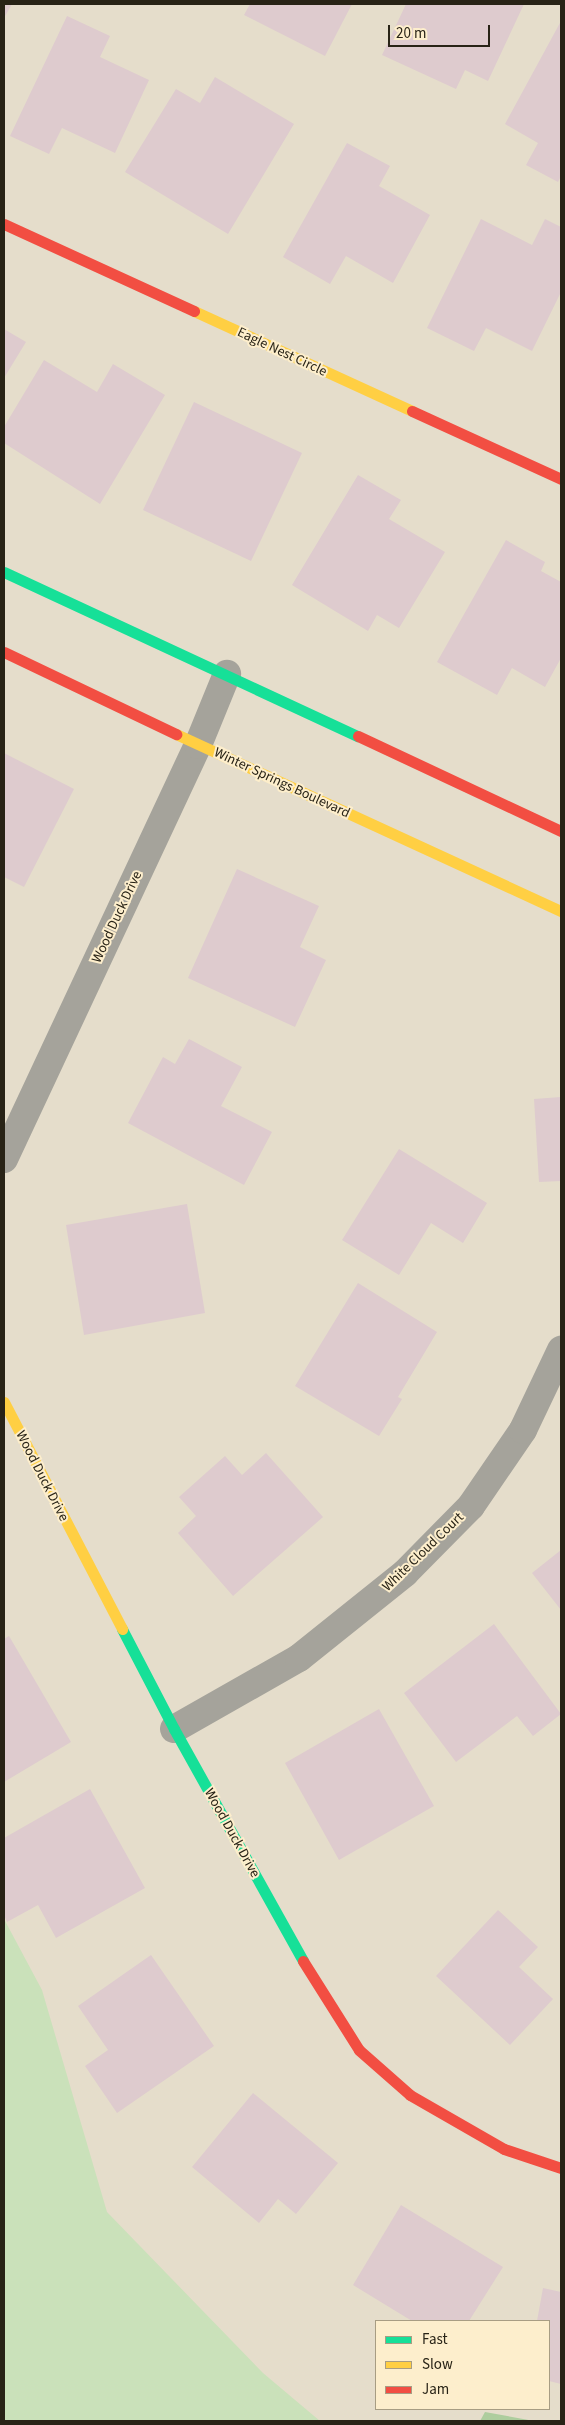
<!DOCTYPE html>
<style>
body{margin:0}
#map{position:relative;width:565px;height:2425px;overflow:hidden;background:#e5ddcb;font-family:"Source Sans 3",sans-serif}
div>[style]{position:absolute}
[style*='--x']{left:calc(var(--x)*1px);top:calc(var(--y)*1px);width:calc(var(--w)*1px);rotate:calc(var(--a)*1deg)}
.green>*{inset:0;background:#cae1ba}
.forest>*{inset:0;background:#adcd9e}
.building>*{inset:0;background:#decbce}
.street>*{height:28px;margin:-14px;padding:0 14px;transform-origin:14px;border-radius:14px;background:#a5a39b}
.fast>*{height:11px;margin:-5.5px;padding:0 5.5px;transform-origin:5.5px;border-radius:5.5px;background:#16e098}
.slow>*{height:11px;margin:-5.5px;padding:0 5.5px;transform-origin:5.5px;border-radius:5.5px;background:#ffcf43}
.jam>*{height:11px;margin:-5.5px;padding:0 5.5px;transform-origin:5.5px;border-radius:5.5px;background:#f24e42}
span{translate:-50% -50%;white-space:nowrap;text-align:center;line-height:1.15;-webkit-text-stroke:4px #fdeecc;paint-order:stroke}
.street-label{font-size:14px;color:#282316}
.frame{position:absolute;inset:0;border:5px solid #282316;pointer-events:none}
.legend{position:absolute;left:375px;top:2320px;width:175px;height:90px;box-sizing:border-box;background:#fdeecc;border:1px solid #a89d83;margin:0;padding:6px 9px;list-style:none;font-size:15px;color:#282316}
.legend li{display:flex;align-items:center;gap:10px;height:25px}
.legend b{width:25px;border:1px solid #a89d83}
.scale{position:absolute;left:388px;top:25px;width:102px;height:22px;box-sizing:border-box;border:2px solid #282316;border-top:0;padding-left:6px;font-size:15px;line-height:18px;white-space:nowrap;color:#282316;-webkit-text-stroke:4px #fdeecc;paint-order:stroke}
</style>
<div id="map">
<div class="green">
<i style="clip-path:polygon(4px 1919px,42px 1990px,107px 2212px,263px 2373px,320px 2421px,4px 2421px)"></i>
</div>
<div class="forest">
<i style="clip-path:polygon(485px 2412px,534px 2421px,480px 2421px)"></i>
</div>
<div class="building">
<i style="clip-path:polygon(4px 4px,12px 4px,4px 18px)"></i>
<i style="clip-path:polygon(250px 4px,352px 4px,325px 56px,244px 15px)"></i>
<i style="clip-path:polygon(406px 4px,524px 4px,488px 81px,465px 70px,456px 89px,382px 55px)"></i>
<i style="clip-path:polygon(67px 16px,110px 36px,100px 57px,149px 80px,115px 153px,62px 128px,49px 154px,10px 136px)"></i>
<i style="clip-path:polygon(561px 21px,561px 176px,558px 182px,526px 165px,538px 143px,505px 124px)"></i>
<i style="clip-path:polygon(215px 77px,294px 124px,228px 234px,125px 172px,176px 89px,200px 103px)"></i>
<i style="clip-path:polygon(347px 143px,390px 166px,379px 186px,430px 215px,393px 283px,346px 256px,330px 284px,283px 257px)"></i>
<i style="clip-path:polygon(481px 219px,532px 245px,545px 219px,561px 227px,561px 292px,532px 351px,486px 328px,474px 351px,427px 328px)"></i>
<i style="clip-path:polygon(4px 329px,26px 342px,4px 378px)"></i>
<i style="clip-path:polygon(44px 360px,97px 392px,113px 364px,165px 395px,100px 504px,4px 443px,4px 427px)"></i>
<i style="clip-path:polygon(194px 402px,302px 453px,251px 561px,143px 510px)"></i>
<i style="clip-path:polygon(358px 475px,401px 500px,389px 519px,445px 552px,399px 628px,377px 615px,368px 631px,292px 585px)"></i>
<i style="clip-path:polygon(506px 540px,545px 562px,541px 571px,561px 582px,561px 658px,545px 687px,512px 668px,497px 695px,437px 662px)"></i>
<i style="clip-path:polygon(4px 753px,74px 789px,24px 887px,4px 877px)"></i>
<i style="clip-path:polygon(237px 869px,319px 906px,300px 947px,326px 960px,295px 1027px,188px 978px)"></i>
<i style="clip-path:polygon(189px 1039px,242px 1067px,221px 1106px,272px 1132px,244px 1185px,128px 1123px,163px 1057px,175px 1064px)"></i>
<i style="clip-path:polygon(561px 1097px,561px 1181px,539px 1182px,534px 1099px)"></i>
<i style="clip-path:polygon(399px 1149px,487px 1203px,463px 1243px,431px 1223px,399px 1275px,342px 1240px)"></i>
<i style="clip-path:polygon(187px 1204px,205px 1313px,84px 1335px,66px 1225px)"></i>
<i style="clip-path:polygon(358px 1283px,437px 1332px,398px 1397px,402px 1399px,379px 1436px,295px 1386px)"></i>
<i style="clip-path:polygon(266px 1453px,323px 1517px,233px 1596px,178px 1533px,196px 1516px,179px 1497px,225px 1456px,242px 1475px)"></i>
<i style="clip-path:polygon(561px 1550px,561px 1610px,532px 1573px)"></i>
<i style="clip-path:polygon(494px 1624px,561px 1714px,533px 1736px,517px 1716px,456px 1762px,404px 1693px)"></i>
<i style="clip-path:polygon(9px 1636px,71px 1742px,4px 1782px,4px 1639px)"></i>
<i style="clip-path:polygon(379px 1709px,434px 1806px,339px 1860px,285px 1763px)"></i>
<i style="clip-path:polygon(90px 1789px,145px 1888px,56px 1938px,38px 1905px,7px 1922px,4px 1915px,4px 1838px)"></i>
<i style="clip-path:polygon(498px 1910px,538px 1947px,519px 1967px,553px 1999px,510px 2045px,436px 1976px)"></i>
<i style="clip-path:polygon(151px 1955px,214px 2046px,117px 2113px,85px 2066px,108px 2050px,78px 2006px)"></i>
<i style="clip-path:polygon(253px 2093px,338px 2163px,296px 2214px,278px 2199px,259px 2223px,192px 2167px)"></i>
<i style="clip-path:polygon(401px 2205px,503px 2267px,469px 2321px,412px 2321px,353px 2285px)"></i>
<i style="clip-path:polygon(543px 2288px,561px 2292px,561px 2384px,549px 2381px,549px 2321px,537px 2321px)"></i>
</div>
<div class="street">
<i style="--x:4;--y:1159;--w:457;--a:-64.9"></i>
<i style="--x:198;--y:745;--w:77;--a:-67.8"></i>
<i style="--x:174;--y:1729;--w:144;--a:-29.6"></i>
<i style="--x:299;--y:1658;--w:136;--a:-38.7"></i>
<i style="--x:405;--y:1573;--w:94;--a:-45.4"></i>
<i style="--x:471;--y:1506;--w:92;--a:-55.6"></i>
<i style="--x:523;--y:1430;--w:89;--a:-64.6"></i>
</div>
<div class="fast">
<i style="--x:4;--y:572;--w:390;--a:24.9"></i>
<i style="--x:122;--y:1629;--w:113;--a:62.5"></i>
<i style="--x:174;--y:1729;--w:265;--a:60.9"></i>
</div>
<div class="slow">
<i style="--x:194;--y:311;--w:240;--a:24.6"></i>
<i style="--x:176;--y:734;--w:424;--a:24.7"></i>
<i style="--x:4;--y:1402;--w:256;--a:62.5"></i>
</div>
<div class="jam">
<i style="--x:4;--y:224;--w:209;--a:24.6"></i>
<i style="--x:412;--y:411;--w:164;--a:24.5"></i>
<i style="--x:4;--y:652;--w:191;--a:25.5"></i>
<i style="--x:358;--y:736;--w:224;--a:25.1"></i>
<i style="--x:303;--y:1961;--w:105;--a:57.8"></i>
<i style="--x:359;--y:2050;--w:68;--a:41.4"></i>
<i style="--x:410;--y:2095;--w:108;--a:29.9"></i>
<i style="--x:504;--y:2149;--w:60;--a:18.4"></i>
</div>
<div class="street-label">
<span style="left:282px;top:352px;rotate:25deg">Eagle Nest Circle</span>
<span style="left:282px;top:783px;rotate:25deg">Winter Springs Boulevard</span>
<span style="left:117px;top:917px;rotate:-65deg">Wood Duck Drive</span>
<span style="left:42px;top:1476px;rotate:63deg">Wood Duck Drive</span>
<span style="left:423px;top:1552px;rotate:-44deg">White Cloud Court</span>
<span style="left:232px;top:1833px;rotate:61deg">Wood Duck Drive</span>
</div>
<div class="frame"></div>
<ul class="legend">
<li><b style="height:6px;background:#16e098"></b>Fast</li>
<li><b style="height:6px;background:#ffcf43"></b>Slow</li>
<li><b style="height:6px;background:#f24e42"></b>Jam</li>
</ul>
<div class="scale">20 m</div>
</div>
